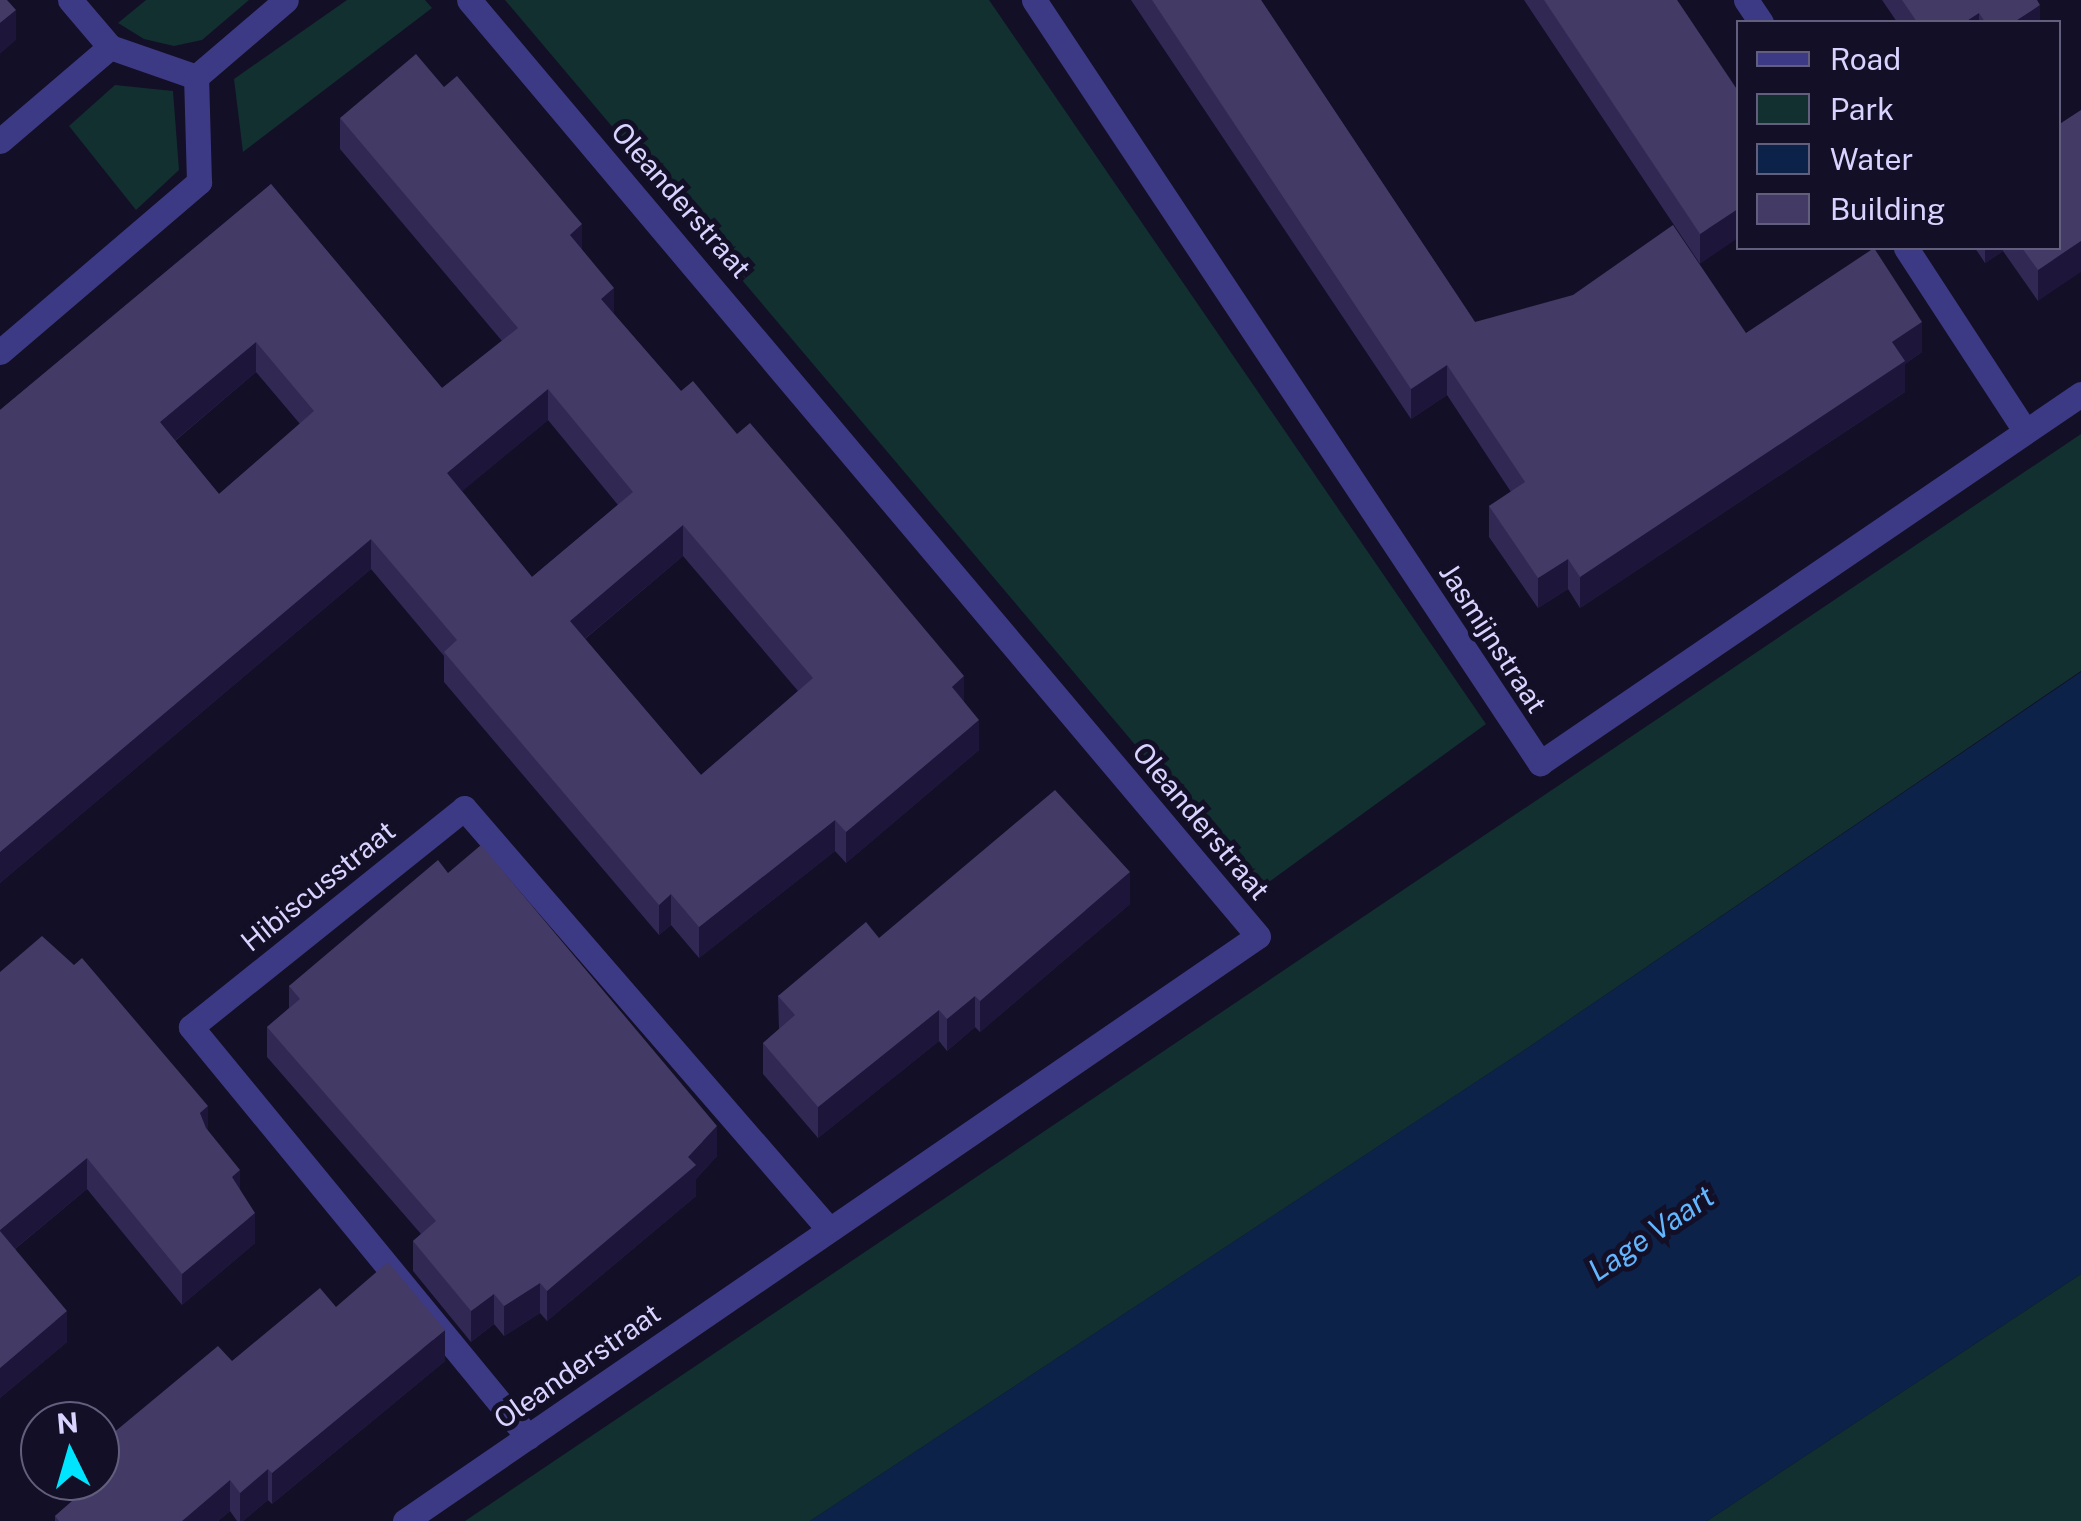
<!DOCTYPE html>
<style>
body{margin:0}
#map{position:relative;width:2081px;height:1521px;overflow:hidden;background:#130f26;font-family:"Public Sans",sans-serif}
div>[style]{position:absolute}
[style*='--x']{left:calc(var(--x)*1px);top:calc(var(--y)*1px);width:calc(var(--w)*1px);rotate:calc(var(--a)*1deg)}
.green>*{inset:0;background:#12302f}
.water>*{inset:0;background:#0c2248}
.minor>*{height:25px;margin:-12.5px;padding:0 12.5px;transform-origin:12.5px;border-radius:12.5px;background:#3d3a85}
.wall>*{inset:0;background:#312854}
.shaded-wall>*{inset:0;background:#1d163a}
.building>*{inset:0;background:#433a66}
span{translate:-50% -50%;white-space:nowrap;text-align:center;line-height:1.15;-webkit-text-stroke:10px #130f26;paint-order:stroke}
.street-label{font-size:28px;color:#d9d4ff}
.water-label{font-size:30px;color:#62b6ff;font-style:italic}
.legend{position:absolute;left:1736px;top:20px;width:325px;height:230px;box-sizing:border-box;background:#130f26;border:2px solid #625e7d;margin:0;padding:12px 18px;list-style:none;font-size:30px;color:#d9d4ff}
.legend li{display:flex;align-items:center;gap:20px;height:50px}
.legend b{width:50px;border:2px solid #625e7d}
.north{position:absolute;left:20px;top:1401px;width:100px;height:100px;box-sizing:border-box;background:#130f26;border:2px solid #625e7d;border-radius:50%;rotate:355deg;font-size:28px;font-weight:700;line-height:40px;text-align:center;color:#d9d4ff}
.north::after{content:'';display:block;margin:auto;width:35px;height:45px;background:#00e5ff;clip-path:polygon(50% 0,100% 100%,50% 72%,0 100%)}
</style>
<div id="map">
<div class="green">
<i style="clip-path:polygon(146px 0,249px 0,202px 40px,174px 46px,144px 39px,118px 23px)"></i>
<i style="clip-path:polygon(347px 0,425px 0,432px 8px,243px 152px,234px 79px)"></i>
<i style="clip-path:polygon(505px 0,989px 0,1486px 724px,1258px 890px)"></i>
<i style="clip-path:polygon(115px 85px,173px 91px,179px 170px,136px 210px,69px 126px)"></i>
<i style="clip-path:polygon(2081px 434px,2081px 671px,1526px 1049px,810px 1521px,465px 1521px)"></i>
<i style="clip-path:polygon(2081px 1274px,2081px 1521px,1707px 1521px)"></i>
</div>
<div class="water">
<i style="clip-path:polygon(2081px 672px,2081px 1274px,1707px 1521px,810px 1521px,1526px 1049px)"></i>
</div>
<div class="minor">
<i style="--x:70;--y:0;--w:62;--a:49.6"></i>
<i style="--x:1034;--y:0;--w:916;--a:56.45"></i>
<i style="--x:1540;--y:763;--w:655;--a:-34.3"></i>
<i style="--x:1746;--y:0;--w:27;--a:56"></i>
<i style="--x:110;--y:47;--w:91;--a:19.2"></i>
<i style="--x:196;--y:77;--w:118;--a:-40.5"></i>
<i style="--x:0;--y:141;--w:145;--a:-40.5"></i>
<i style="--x:1906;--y:248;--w:216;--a:56.9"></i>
<i style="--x:0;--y:352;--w:262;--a:-40.5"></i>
<i style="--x:199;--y:182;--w:105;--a:-91.6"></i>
<i style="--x:528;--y:1437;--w:531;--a:-129.42"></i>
<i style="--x:191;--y:1027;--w:350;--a:-38.7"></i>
<i style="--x:464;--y:808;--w:554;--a:49.1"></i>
<i style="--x:405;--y:1521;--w:1034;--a:-34.44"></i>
<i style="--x:1258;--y:936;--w:1224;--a:-130.13"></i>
</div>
<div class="wall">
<i style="clip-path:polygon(1131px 0,1261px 0,1475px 322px,1746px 333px,1922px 352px,1905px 364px,1905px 392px,1580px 608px,1568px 589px,1538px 608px,1489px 537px,1489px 506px,1511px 492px,1447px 395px,1411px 419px)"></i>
<i style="clip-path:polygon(1524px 0,1677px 0,1738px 91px,1700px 264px)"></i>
<i style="clip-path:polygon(1882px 0,2037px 0,2040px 22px,1897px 22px)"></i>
<i style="clip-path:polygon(evenodd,340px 118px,582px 250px,614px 314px,681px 391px,964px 702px,979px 750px,846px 863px,835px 851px,699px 958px,671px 925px,659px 935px,444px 682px,444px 656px,371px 569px,0 883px,0 410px,271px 184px,442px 388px,502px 341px,340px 149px,340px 118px,256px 372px,300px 424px,219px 494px,175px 441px,256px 372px,340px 118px,548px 420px,618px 505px,532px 577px,462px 491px,548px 420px,340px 118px,683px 556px,798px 691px,701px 775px,585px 639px,683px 556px)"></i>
<i style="clip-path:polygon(1975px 248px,2058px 248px,2038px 301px,2003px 251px,1985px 263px)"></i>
<i style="clip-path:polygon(448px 873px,717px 1156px,696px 1179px,696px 1196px,547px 1321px,540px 1313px,504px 1336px,494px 1324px,471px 1342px,413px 1271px,413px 1241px,421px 1234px,267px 1057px,267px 1027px,289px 1008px,289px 986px)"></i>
<i style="clip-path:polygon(1130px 904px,980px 1032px,975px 1027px,947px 1051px,939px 1041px,818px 1138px,763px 1074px,763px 1043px,779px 1029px,778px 996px,879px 938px)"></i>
<i style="clip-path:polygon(0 972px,208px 1131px,240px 1190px,255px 1243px,182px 1305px,87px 1189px,15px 1249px,67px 1342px,0 1398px)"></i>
<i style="clip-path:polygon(336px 1307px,445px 1361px,272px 1504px,268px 1500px,243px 1521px,237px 1521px,230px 1511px,218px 1521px,55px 1521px,55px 1516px,72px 1501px,71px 1481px,100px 1481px,232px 1361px)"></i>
</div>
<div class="shaded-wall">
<i style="clip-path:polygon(2040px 5px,2040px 22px,2014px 22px)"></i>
<i style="clip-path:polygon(16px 10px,16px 40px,0 54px,0 23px)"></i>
<i style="clip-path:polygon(1979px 13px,1979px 22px,1965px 22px)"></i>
<i style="clip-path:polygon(1738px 209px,1738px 238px,1700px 264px,1700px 234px)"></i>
<i style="clip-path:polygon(582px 224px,582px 255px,570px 235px)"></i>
<i style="clip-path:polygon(2081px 241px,2081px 272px,2038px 301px,2038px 270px)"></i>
<i style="clip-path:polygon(1985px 248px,2003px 248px,2003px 251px,1985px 263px)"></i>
<i style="clip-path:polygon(614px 288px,614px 319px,601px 299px)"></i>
<i style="clip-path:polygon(1922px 322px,1922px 352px,1905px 364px,1905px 392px,1580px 608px,1580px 577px,1892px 342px)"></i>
<i style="clip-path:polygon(256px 342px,256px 372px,160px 453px,160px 422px)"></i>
<i style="clip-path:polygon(1447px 365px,1447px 395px,1411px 419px,1411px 389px)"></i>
<i style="clip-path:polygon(548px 389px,548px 420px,447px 504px,447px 473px)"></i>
<i style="clip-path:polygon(683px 525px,683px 556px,570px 651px,570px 621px)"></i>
<i style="clip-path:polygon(371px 539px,371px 569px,0 883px,0 852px)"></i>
<i style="clip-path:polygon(1568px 559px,1568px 589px,1538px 608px,1538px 578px)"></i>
<i style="clip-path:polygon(964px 676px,964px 707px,952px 687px)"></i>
<i style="clip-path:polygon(979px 720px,979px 750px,846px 863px,846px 832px)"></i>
<i style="clip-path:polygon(835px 820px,835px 851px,699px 958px,699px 927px)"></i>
<i style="clip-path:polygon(1130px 872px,1130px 904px,980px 1032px,980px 1001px)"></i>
<i style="clip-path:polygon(671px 894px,671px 925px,659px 935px,659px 905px)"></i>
<i style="clip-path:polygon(975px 996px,975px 1027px,947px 1051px,947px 1019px)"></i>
<i style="clip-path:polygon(939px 1010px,939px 1041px,818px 1138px,818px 1107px)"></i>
<i style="clip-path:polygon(208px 1106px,208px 1137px,200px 1113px)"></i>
<i style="clip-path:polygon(717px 1126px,717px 1156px,696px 1179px,696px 1196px,547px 1321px,547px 1291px,688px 1157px)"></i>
<i style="clip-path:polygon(87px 1158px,87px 1189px,0 1261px,0 1230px)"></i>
<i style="clip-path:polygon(240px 1170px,240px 1201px,232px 1177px)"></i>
<i style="clip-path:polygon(255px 1213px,255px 1243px,182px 1305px,182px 1274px)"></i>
<i style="clip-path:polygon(540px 1283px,540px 1313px,504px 1336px,504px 1306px)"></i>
<i style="clip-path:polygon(494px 1294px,494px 1324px,471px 1342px,471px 1311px)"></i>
<i style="clip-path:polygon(67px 1311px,67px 1342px,0 1398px,0 1368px)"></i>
<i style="clip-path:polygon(445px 1330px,445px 1361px,272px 1504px,272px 1473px)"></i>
<i style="clip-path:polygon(268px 1469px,268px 1500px,243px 1521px,240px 1521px,240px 1493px)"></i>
<i style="clip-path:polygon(230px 1480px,230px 1511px,218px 1521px,182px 1521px)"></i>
</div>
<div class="building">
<i style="clip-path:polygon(0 0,7px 0,16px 10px,0 23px)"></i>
<i style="clip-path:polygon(1152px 0,1261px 0,1475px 322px,1573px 295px,1673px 225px,1746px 333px,1874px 248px,1922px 322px,1892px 342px,1905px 361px,1580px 577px,1568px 559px,1538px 578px,1489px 506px,1525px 482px,1447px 365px,1411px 389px)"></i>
<i style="clip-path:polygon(1544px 0,1677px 0,1738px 91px,1738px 209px,1700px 234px)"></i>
<i style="clip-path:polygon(1902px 0,2037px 0,2040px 5px,2014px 22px,1985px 22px,1979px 13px,1965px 22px,1917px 22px)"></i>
<i style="clip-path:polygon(evenodd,416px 54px,444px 87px,457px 76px,582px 224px,570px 235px,614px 288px,601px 299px,681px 391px,693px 381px,737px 434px,750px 423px,839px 527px,964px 676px,952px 687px,979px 720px,846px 832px,835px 820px,699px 927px,671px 894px,659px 905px,444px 652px,457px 640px,371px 539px,0 852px,0 410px,271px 184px,442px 388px,518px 328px,340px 118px,416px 54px,256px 342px,314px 411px,219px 494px,160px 422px,256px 342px,416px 54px,548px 389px,633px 492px,532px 577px,447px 473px,548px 389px,416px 54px,683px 525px,813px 678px,701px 775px,570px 621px,683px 525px)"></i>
<i style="clip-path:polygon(2081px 110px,2081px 241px,2038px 270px,2022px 248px,2058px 248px,2058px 125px)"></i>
<i style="clip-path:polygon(1055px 790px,1130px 872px,980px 1001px,975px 996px,947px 1019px,939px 1010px,818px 1107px,763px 1043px,795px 1015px,778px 996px,866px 922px,879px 938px)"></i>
<i style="clip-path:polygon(481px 845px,717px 1126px,688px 1157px,696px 1165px,547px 1291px,540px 1283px,504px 1306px,494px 1294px,471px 1311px,413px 1241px,436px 1221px,267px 1027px,300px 999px,289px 986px,438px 860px,448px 873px)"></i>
<i style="clip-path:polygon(42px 936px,74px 965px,82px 958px,208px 1106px,200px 1113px,206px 1128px,240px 1170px,232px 1177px,255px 1213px,182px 1274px,87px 1158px,0 1230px,0 972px)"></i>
<i style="clip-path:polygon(0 1231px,67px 1311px,0 1368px)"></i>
<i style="clip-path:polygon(388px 1262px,445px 1330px,272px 1473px,268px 1469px,240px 1493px,230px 1480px,182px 1521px,59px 1521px,55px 1516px,87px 1488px,82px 1481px,100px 1481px,100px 1444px,218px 1346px,232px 1361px,320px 1288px,336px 1307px)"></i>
</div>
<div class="street-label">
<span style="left:681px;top:200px;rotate:49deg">Oleanderstraat</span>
<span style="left:1493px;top:638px;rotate:57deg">Jasmijnstraat</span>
<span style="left:1201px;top:821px;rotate:50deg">Oleanderstraat</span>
<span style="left:318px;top:886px;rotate:-39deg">Hibiscusstraat</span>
<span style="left:577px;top:1366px;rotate:-35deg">Oleanderstraat</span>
</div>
<div class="water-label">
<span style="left:1651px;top:1233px;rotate:-34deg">Lage Vaart</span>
</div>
<ul class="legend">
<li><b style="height:12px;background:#3d3a85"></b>Road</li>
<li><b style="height:28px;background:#12302f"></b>Park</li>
<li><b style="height:28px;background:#0c2248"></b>Water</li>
<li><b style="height:28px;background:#433a66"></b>Building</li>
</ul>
<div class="north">N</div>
</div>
